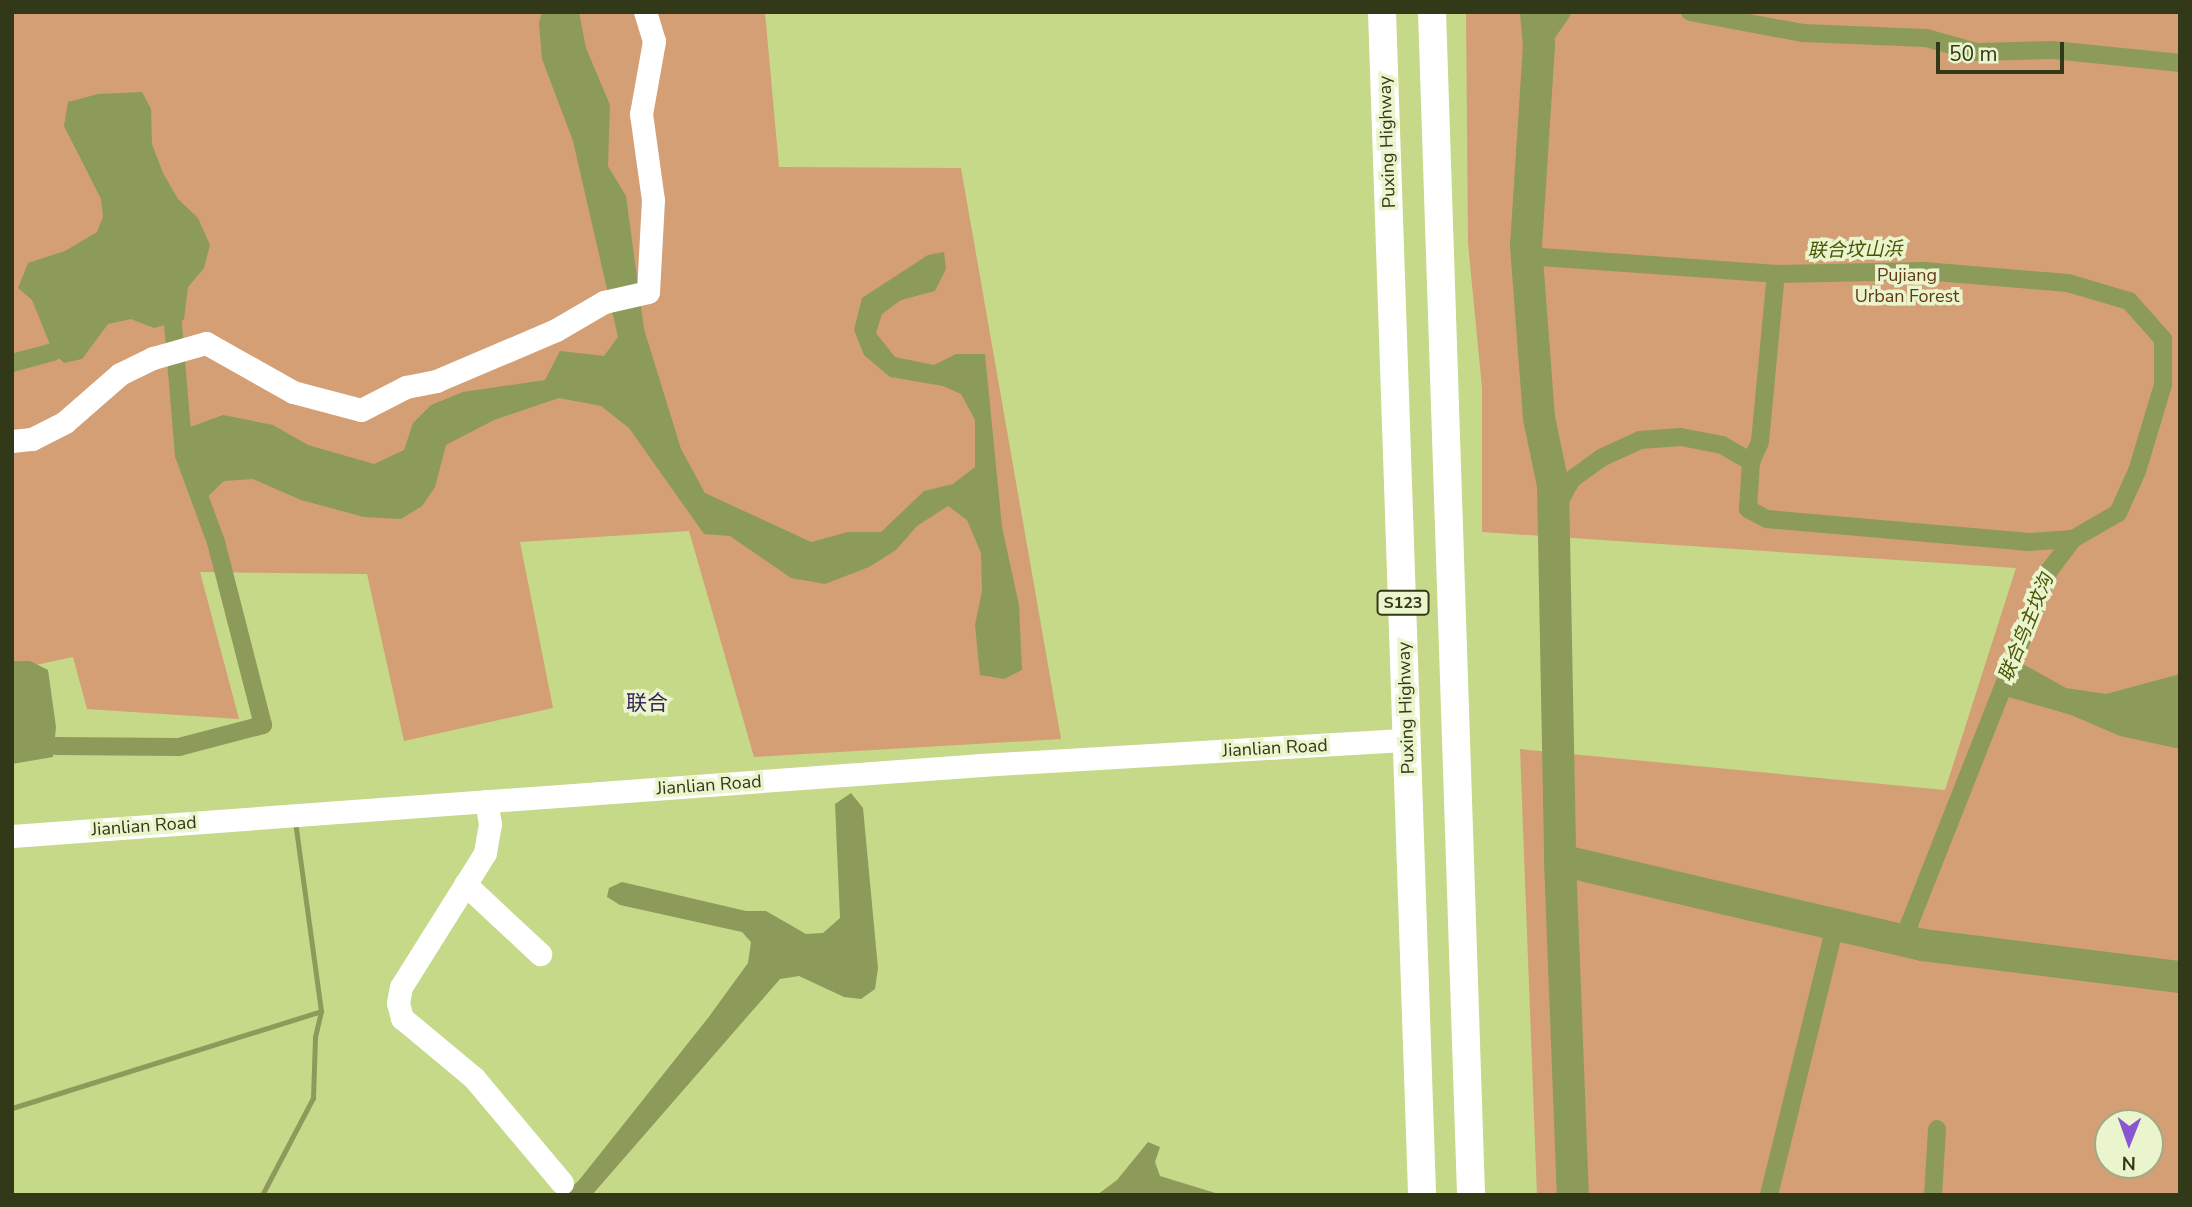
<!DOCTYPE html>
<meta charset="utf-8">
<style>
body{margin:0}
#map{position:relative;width:2192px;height:1207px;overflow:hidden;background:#c5d989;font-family:"Nunito Sans","Noto Sans SC",sans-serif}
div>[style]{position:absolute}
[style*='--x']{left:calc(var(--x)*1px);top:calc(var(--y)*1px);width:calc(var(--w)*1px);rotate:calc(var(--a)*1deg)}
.green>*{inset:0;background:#d49f74}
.water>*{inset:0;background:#8c9b5a}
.stream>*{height:5px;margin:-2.5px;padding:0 2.5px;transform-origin:2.5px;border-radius:2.5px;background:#8c9b5a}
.canal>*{height:18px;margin:-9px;padding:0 9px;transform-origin:9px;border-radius:9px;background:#8c9b5a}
.river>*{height:32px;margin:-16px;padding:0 16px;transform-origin:16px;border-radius:16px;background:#8c9b5a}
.minor>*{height:23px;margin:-11.5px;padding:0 11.5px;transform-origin:11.5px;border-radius:11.5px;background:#fff}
.major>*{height:28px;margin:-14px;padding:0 14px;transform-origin:14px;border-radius:14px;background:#fff}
span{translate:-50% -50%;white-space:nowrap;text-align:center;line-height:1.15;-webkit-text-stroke:7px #eaf5cd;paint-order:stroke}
.shield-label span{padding:2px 5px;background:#eaf5cd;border:2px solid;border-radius:5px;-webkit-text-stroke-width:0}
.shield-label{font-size:16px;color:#323918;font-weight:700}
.street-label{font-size:18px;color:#323918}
.park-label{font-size:18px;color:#603a17}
.water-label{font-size:19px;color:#475404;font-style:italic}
.quarter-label{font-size:21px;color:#3b235d}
.frame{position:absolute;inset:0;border:14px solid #323918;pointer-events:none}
.north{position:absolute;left:2094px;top:1109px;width:70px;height:70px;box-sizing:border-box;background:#eaf5cd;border:2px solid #a0aa85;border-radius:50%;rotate:181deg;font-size:19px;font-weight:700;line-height:28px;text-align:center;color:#323918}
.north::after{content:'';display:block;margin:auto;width:24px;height:32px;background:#8856ce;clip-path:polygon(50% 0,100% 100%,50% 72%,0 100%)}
.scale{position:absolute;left:1936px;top:42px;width:128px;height:32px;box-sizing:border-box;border:4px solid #323918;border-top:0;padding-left:9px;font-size:21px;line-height:24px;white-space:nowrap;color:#323918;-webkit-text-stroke:5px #eaf5cd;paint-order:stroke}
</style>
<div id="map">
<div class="green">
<i style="clip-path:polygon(12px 12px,765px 12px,779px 167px,961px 168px,1061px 739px,754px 757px,689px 531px,520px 542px,553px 708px,404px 741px,367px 574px,200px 572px,239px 719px,87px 709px,73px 657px,12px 670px)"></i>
<i style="clip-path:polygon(evenodd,1466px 12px,2180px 13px,2180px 1195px,1537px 1195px,1520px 749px,1945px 790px,2016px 568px,1482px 532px,1482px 388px,1468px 243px,1466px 12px,2108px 1123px,2150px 1123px,2150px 1165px,2108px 1165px,2108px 1123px)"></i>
</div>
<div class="water">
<i style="clip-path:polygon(542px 12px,579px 12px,586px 48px,610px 105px,608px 166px,626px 196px,644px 329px,681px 449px,705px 493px,811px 542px,848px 532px,881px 532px,924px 491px,953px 484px,975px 467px,975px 420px,961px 394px,943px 386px,890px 377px,864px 355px,854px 330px,862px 298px,928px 255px,944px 252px,946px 269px,935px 291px,901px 300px,882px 314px,876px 333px,895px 357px,934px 365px,956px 354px,985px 354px,1002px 527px,1019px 605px,1022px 670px,1004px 679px,980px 675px,975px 625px,982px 591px,981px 553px,967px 520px,948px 506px,917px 526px,896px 550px,869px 567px,825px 584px,791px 578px,730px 536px,704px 534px,629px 428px,601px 406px,559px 398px,494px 420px,446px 445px,435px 487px,422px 506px,401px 519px,364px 517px,301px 500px,253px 479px,224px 481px,201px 503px,182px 430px,223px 415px,273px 425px,308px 445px,374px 464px,404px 450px,413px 423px,431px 405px,463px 392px,545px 380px,560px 351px,604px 356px,618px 337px,573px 141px,542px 59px,539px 23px)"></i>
<i style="clip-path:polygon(142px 92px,151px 109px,152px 144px,163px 173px,178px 199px,198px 218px,210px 245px,204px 268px,188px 287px,184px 320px,154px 328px,131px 319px,108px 324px,82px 359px,64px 363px,53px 352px,32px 300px,18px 288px,28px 263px,65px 251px,97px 232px,103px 217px,101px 199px,64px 126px,68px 102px,98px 94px)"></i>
<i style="clip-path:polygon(2014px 659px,2066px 688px,2106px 694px,2180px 674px,2180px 749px,2120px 736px,2071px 715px,1998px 694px)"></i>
<i style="clip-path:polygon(12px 661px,30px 661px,48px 670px,56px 727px,53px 757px,12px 764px)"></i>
<i style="clip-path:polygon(851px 793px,863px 808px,878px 968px,875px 989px,861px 999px,844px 997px,799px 976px,780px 979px,592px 1195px,576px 1184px,708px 1018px,748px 963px,751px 942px,742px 932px,620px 905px,607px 897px,609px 888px,622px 882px,746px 911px,766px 911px,806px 934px,823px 933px,840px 918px,835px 804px)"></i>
<i style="clip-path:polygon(1148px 1142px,1160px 1147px,1155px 1162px,1160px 1176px,1222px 1195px,1097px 1195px,1117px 1180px)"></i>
</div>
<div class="stream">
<i style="--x:12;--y:1108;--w:324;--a:-17.4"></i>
<i style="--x:262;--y:1195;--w:110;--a:-62.3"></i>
<i style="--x:313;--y:1098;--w:61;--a:-88.1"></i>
<i style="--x:315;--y:1037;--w:27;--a:-77"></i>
<i style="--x:321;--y:1011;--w:192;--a:-97.8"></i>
</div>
<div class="canal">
<i style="--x:1690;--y:12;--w:114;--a:10.6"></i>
<i style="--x:1802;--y:33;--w:124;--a:2.3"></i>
<i style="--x:1926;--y:38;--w:53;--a:15.4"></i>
<i style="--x:1977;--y:52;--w:76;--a:-1.5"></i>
<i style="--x:2053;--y:50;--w:128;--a:5.8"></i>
<i style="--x:1539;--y:45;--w:40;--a:-55.1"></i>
<i style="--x:1527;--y:256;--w:250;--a:4.1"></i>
<i style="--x:1776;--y:274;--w:148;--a:-1.2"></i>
<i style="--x:1924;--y:271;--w:144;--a:4.8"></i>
<i style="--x:2068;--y:283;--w:64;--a:16.4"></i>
<i style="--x:2129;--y:301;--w:51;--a:48.2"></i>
<i style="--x:2163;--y:339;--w:46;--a:90"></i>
<i style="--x:2163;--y:385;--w:90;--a:106.8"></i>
<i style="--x:2137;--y:471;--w:46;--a:114.3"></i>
<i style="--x:2118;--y:513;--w:52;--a:150"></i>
<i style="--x:2073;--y:539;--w:40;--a:127"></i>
<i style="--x:2049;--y:571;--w:396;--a:111.6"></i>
<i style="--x:12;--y:363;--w:42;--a:-15"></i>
<i style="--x:1751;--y:462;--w:22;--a:-66"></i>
<i style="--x:1760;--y:442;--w:169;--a:-84.6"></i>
<i style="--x:1553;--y:513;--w:38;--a:-61"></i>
<i style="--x:1571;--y:480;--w:37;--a:-36"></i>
<i style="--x:1601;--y:458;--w:43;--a:-24.8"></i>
<i style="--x:1640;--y:440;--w:41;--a:-4.2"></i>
<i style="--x:1681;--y:437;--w:42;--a:11"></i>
<i style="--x:1722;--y:445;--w:34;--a:30"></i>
<i style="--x:1751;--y:462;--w:47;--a:93.7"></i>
<i style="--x:1748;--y:509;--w:21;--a:28"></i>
<i style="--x:1767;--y:519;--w:263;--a:5"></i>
<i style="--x:2029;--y:542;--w:44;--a:-3.9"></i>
<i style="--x:56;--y:746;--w:123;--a:0.5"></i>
<i style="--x:179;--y:747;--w:87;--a:-14.7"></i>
<i style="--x:263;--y:725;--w:189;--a:-104.4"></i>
<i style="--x:216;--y:542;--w:93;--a:-110.2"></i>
<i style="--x:184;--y:455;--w:132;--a:-94.8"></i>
<i style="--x:576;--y:1195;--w:9;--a:-41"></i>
<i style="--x:1769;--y:1195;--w:276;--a:-76.2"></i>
<i style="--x:1933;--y:1195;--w:66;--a:-86.5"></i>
</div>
<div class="river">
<i style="--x:1536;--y:12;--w:33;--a:85"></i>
<i style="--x:1539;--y:45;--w:200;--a:93.7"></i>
<i style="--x:1526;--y:245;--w:173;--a:85.7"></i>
<i style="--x:1539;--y:418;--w:68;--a:78.2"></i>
<i style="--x:1553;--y:485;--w:375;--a:88.9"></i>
<i style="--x:1560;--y:860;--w:335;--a:87.8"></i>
<i style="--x:1560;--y:860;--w:373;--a:13.2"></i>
<i style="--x:1923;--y:945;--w:259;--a:7.1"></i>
</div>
<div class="minor">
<i style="--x:12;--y:441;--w:20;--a:-6"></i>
<i style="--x:32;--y:439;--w:37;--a:-27"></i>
<i style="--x:65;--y:422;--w:73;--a:-41.1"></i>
<i style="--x:120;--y:374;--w:37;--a:-26"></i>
<i style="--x:153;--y:358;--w:55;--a:-15.8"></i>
<i style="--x:206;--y:343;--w:100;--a:29.4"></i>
<i style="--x:293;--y:392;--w:70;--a:14.8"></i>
<i style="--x:361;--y:410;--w:51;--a:-27.1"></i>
<i style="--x:406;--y:387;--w:31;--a:-11"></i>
<i style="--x:436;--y:381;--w:130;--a:-23"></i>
<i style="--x:556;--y:330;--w:56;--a:-30.3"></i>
<i style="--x:604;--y:302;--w:45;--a:-12.8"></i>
<i style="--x:648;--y:292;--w:92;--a:-86.9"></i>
<i style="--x:653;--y:200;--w:87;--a:-97.9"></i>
<i style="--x:641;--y:114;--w:74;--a:-79.9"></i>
<i style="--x:654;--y:41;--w:30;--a:-107"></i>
<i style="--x:486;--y:801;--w:23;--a:80"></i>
<i style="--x:490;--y:824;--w:29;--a:100"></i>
<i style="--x:485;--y:853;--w:158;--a:122.1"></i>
<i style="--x:401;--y:987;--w:16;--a:101"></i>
<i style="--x:398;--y:1003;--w:16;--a:75"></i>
<i style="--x:402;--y:1018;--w:94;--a:39.8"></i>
<i style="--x:474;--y:1078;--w:137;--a:50"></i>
<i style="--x:12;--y:836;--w:972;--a:-4.19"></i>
<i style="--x:981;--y:765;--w:427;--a:-3.4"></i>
<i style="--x:465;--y:884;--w:103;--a:43"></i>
</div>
<div class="major">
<i style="--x:1382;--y:12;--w:1184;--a:88.06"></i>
<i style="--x:1432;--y:12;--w:1184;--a:88.11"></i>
</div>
<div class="shield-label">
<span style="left:1403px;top:603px">S123</span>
</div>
<div class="street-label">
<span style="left:1387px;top:142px;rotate:-92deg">Puxing Highway</span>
<span style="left:1406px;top:708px;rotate:-92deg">Puxing Highway</span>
<span style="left:1275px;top:748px;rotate:-3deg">Jianlian Road</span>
<span style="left:709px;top:785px;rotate:-4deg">Jianlian Road</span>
<span style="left:144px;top:826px;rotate:-4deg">Jianlian Road</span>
</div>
<div class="park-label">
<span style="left:1907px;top:286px">Pujiang<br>Urban Forest</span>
</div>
<div class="water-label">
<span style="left:1855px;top:251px;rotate:-1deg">联合坟山浜</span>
<span style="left:2027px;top:628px;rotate:-68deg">联合鸟主坟沟</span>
</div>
<div class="quarter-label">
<span style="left:647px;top:703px">联合</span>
</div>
<div class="frame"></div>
<div class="north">N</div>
<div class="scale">50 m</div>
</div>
